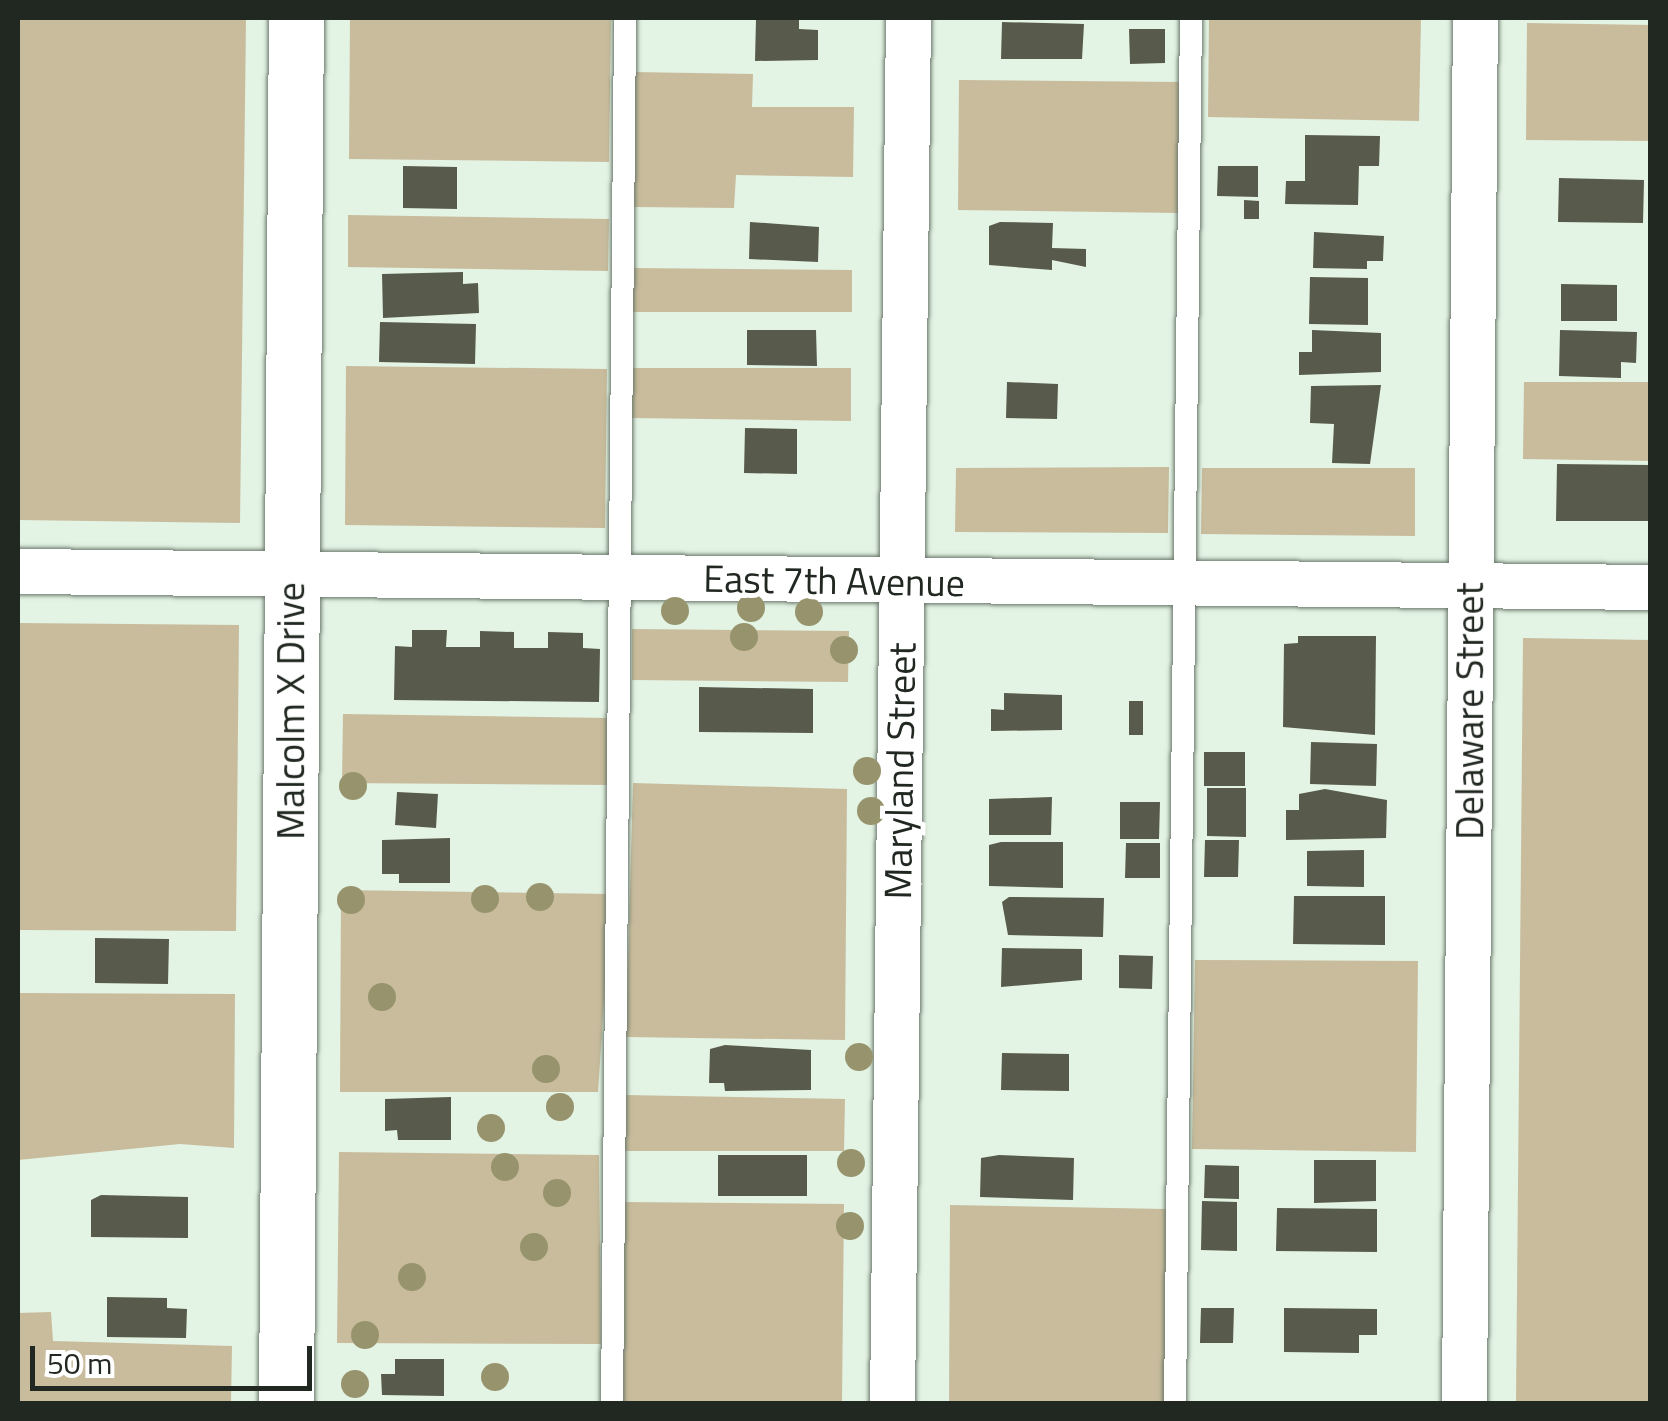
<!DOCTYPE html>
<style>
body{margin:0}
#map{position:relative;width:1668px;height:1421px;overflow:hidden;background:#e3f3e4;font-family:"Titillium Web",sans-serif}
div>[style]{position:absolute}
[style*='--x']{left:calc(var(--x)*1px);top:calc(var(--y)*1px);width:calc(var(--w)*1px);rotate:calc(var(--a)*1deg)}
.green>*{inset:0;background:#c8bc9c}
.building>*{inset:0;background:#585b4b}
.roads{filter:drop-shadow(0 0 2px #6a776a) drop-shadow(0 0 2px #6a776a)}
.service>*{height:22px;margin:-11px;padding:0 11px;transform-origin:11px;border-radius:11px;background:#fff}
.minor>*{height:45px;margin:-22.5px;padding:0 22.5px;transform-origin:22.5px;border-radius:22.5px;background:#fff}
.tertiary>*{height:55px;margin:-27.5px;padding:0 27.5px;transform-origin:27.5px;border-radius:27.5px;background:#fff}
.trees>*{width:28px;height:28px;margin:-14px;border-radius:50%;background:#97946d}
span{translate:-50% -50%;white-space:nowrap;text-align:center;line-height:1.15;-webkit-text-stroke:10px #fff;paint-order:stroke}
.street-label{font-size:38px;color:#212721}
.frame{position:absolute;inset:0;border:20px solid #212721;pointer-events:none}
.scale{position:absolute;left:30px;top:1346px;width:282px;height:45px;box-sizing:border-box;border:5px solid #212721;border-top:0;padding-left:12px;font-size:30px;line-height:35px;white-space:nowrap;color:#212721;-webkit-text-stroke:8px #fff;paint-order:stroke}
</style>
<div id="map">
<div class="green">
<i style="clip-path:polygon(18px 18px,246px 18px,240px 523px,18px 520px)"></i>
<i style="clip-path:polygon(350px 18px,611px 18px,609px 162px,349px 159px)"></i>
<i style="clip-path:polygon(1209px 18px,1421px 18px,1419px 121px,1208px 117px)"></i>
<i style="clip-path:polygon(1527px 23px,1650px 25px,1650px 141px,1526px 140px)"></i>
<i style="clip-path:polygon(633px 72px,753px 74px,752px 107px,854px 107px,853px 177px,736px 175px,734px 208px,633px 207px)"></i>
<i style="clip-path:polygon(959px 80px,1180px 82px,1178px 213px,958px 210px)"></i>
<i style="clip-path:polygon(348px 215px,609px 219px,608px 271px,348px 267px)"></i>
<i style="clip-path:polygon(632px 268px,852px 270px,852px 312px,632px 312px)"></i>
<i style="clip-path:polygon(346px 366px,607px 369px,605px 528px,345px 525px)"></i>
<i style="clip-path:polygon(632px 368px,851px 368px,851px 421px,631px 418px)"></i>
<i style="clip-path:polygon(1524px 382px,1650px 382px,1650px 461px,1523px 459px)"></i>
<i style="clip-path:polygon(1169px 467px,1168px 533px,955px 532px,956px 468px)"></i>
<i style="clip-path:polygon(1202px 468px,1415px 468px,1415px 536px,1201px 534px)"></i>
<i style="clip-path:polygon(18px 623px,239px 625px,236px 931px,18px 930px)"></i>
<i style="clip-path:polygon(632px 629px,849px 631px,848px 682px,632px 680px)"></i>
<i style="clip-path:polygon(1523px 638px,1650px 640px,1650px 1403px,1516px 1403px)"></i>
<i style="clip-path:polygon(343px 714px,609px 718px,610px 785px,342px 783px)"></i>
<i style="clip-path:polygon(633px 783px,847px 789px,845px 1040px,626px 1037px)"></i>
<i style="clip-path:polygon(341px 890px,611px 894px,598px 1092px,340px 1092px)"></i>
<i style="clip-path:polygon(1195px 960px,1418px 961px,1416px 1152px,1192px 1149px)"></i>
<i style="clip-path:polygon(18px 993px,235px 994px,234px 1148px,180px 1144px,18px 1160px)"></i>
<i style="clip-path:polygon(625px 1095px,845px 1099px,844px 1151px,624px 1151px)"></i>
<i style="clip-path:polygon(339px 1152px,599px 1155px,601px 1344px,337px 1343px)"></i>
<i style="clip-path:polygon(624px 1202px,844px 1204px,842px 1403px,623px 1404px)"></i>
<i style="clip-path:polygon(950px 1205px,1166px 1209px,1165px 1403px,949px 1404px)"></i>
<i style="clip-path:polygon(51px 1312px,53px 1341px,232px 1346px,231px 1403px,18px 1403px,18px 1313px)"></i>
</div>
<div class="building">
<i style="clip-path:polygon(756px 19px,799px 19px,799px 29px,818px 30px,818px 60px,755px 61px)"></i>
<i style="clip-path:polygon(1002px 22px,1084px 24px,1082px 59px,1001px 59px)"></i>
<i style="clip-path:polygon(1129px 29px,1165px 29px,1165px 63px,1130px 64px)"></i>
<i style="clip-path:polygon(1305px 135px,1380px 136px,1379px 166px,1359px 166px,1358px 205px,1285px 204px,1286px 181px,1305px 181px)"></i>
<i style="clip-path:polygon(403px 166px,457px 167px,457px 209px,403px 208px)"></i>
<i style="clip-path:polygon(1218px 166px,1258px 166px,1258px 197px,1217px 196px)"></i>
<i style="clip-path:polygon(1559px 178px,1644px 180px,1643px 223px,1558px 222px)"></i>
<i style="clip-path:polygon(1244px 200px,1259px 201px,1259px 219px,1244px 219px)"></i>
<i style="clip-path:polygon(750px 222px,819px 227px,818px 262px,749px 259px)"></i>
<i style="clip-path:polygon(1000px 222px,1053px 223px,1052px 248px,1086px 249px,1086px 267px,1052px 260px,1052px 270px,989px 265px,989px 226px)"></i>
<i style="clip-path:polygon(1314px 232px,1384px 236px,1383px 261px,1367px 261px,1367px 269px,1313px 268px)"></i>
<i style="clip-path:polygon(463px 272px,463px 284px,478px 283px,479px 313px,383px 318px,382px 274px)"></i>
<i style="clip-path:polygon(1310px 277px,1368px 278px,1368px 325px,1309px 324px)"></i>
<i style="clip-path:polygon(1561px 284px,1617px 285px,1617px 321px,1561px 321px)"></i>
<i style="clip-path:polygon(380px 322px,476px 324px,475px 364px,379px 362px)"></i>
<i style="clip-path:polygon(747px 330px,816px 330px,817px 366px,747px 365px)"></i>
<i style="clip-path:polygon(1312px 330px,1381px 333px,1381px 372px,1299px 375px,1299px 352px,1312px 352px)"></i>
<i style="clip-path:polygon(1560px 330px,1637px 332px,1636px 363px,1621px 362px,1621px 378px,1559px 376px)"></i>
<i style="clip-path:polygon(1007px 382px,1058px 384px,1057px 419px,1006px 418px)"></i>
<i style="clip-path:polygon(1381px 385px,1370px 464px,1332px 463px,1334px 424px,1310px 423px,1311px 386px)"></i>
<i style="clip-path:polygon(745px 428px,797px 429px,797px 474px,744px 473px)"></i>
<i style="clip-path:polygon(1557px 464px,1650px 465px,1650px 521px,1556px 521px)"></i>
<i style="clip-path:polygon(412px 630px,447px 630px,446px 647px,480px 647px,480px 631px,514px 632px,514px 648px,548px 648px,548px 632px,583px 633px,583px 648px,600px 649px,599px 702px,394px 700px,395px 646px,412px 647px)"></i>
<i style="clip-path:polygon(1298px 636px,1376px 636px,1375px 735px,1283px 727px,1284px 644px,1298px 643px)"></i>
<i style="clip-path:polygon(699px 687px,813px 689px,813px 733px,699px 732px)"></i>
<i style="clip-path:polygon(1004px 693px,1062px 695px,1062px 730px,991px 731px,991px 709px,1004px 710px)"></i>
<i style="clip-path:polygon(1129px 701px,1143px 701px,1143px 735px,1129px 735px)"></i>
<i style="clip-path:polygon(1311px 742px,1377px 744px,1376px 786px,1310px 784px)"></i>
<i style="clip-path:polygon(1204px 752px,1245px 752px,1245px 786px,1204px 786px)"></i>
<i style="clip-path:polygon(1207px 788px,1246px 788px,1246px 837px,1207px 836px)"></i>
<i style="clip-path:polygon(1325px 789px,1387px 800px,1386px 838px,1286px 840px,1286px 810px,1299px 810px,1299px 794px)"></i>
<i style="clip-path:polygon(397px 792px,438px 794px,436px 828px,395px 825px)"></i>
<i style="clip-path:polygon(1052px 797px,1051px 835px,989px 835px,989px 799px)"></i>
<i style="clip-path:polygon(1120px 802px,1160px 802px,1159px 839px,1120px 839px)"></i>
<i style="clip-path:polygon(450px 838px,450px 883px,399px 883px,399px 874px,382px 874px,382px 840px)"></i>
<i style="clip-path:polygon(1205px 840px,1239px 840px,1238px 877px,1204px 877px)"></i>
<i style="clip-path:polygon(1001px 842px,1063px 842px,1063px 888px,989px 886px,989px 845px)"></i>
<i style="clip-path:polygon(1126px 843px,1160px 843px,1160px 878px,1125px 878px)"></i>
<i style="clip-path:polygon(1364px 850px,1364px 887px,1307px 886px,1307px 851px)"></i>
<i style="clip-path:polygon(1294px 896px,1385px 896px,1385px 945px,1293px 944px)"></i>
<i style="clip-path:polygon(1009px 897px,1104px 898px,1103px 937px,1008px 935px,1002px 902px)"></i>
<i style="clip-path:polygon(95px 938px,169px 939px,168px 984px,95px 983px)"></i>
<i style="clip-path:polygon(1002px 948px,1082px 949px,1082px 980px,1001px 987px)"></i>
<i style="clip-path:polygon(1119px 955px,1153px 956px,1152px 989px,1119px 988px)"></i>
<i style="clip-path:polygon(725px 1045px,811px 1050px,811px 1090px,725px 1091px,724px 1083px,709px 1083px,710px 1049px)"></i>
<i style="clip-path:polygon(1002px 1053px,1069px 1054px,1069px 1091px,1001px 1090px)"></i>
<i style="clip-path:polygon(451px 1097px,451px 1140px,398px 1140px,397px 1130px,385px 1131px,385px 1099px)"></i>
<i style="clip-path:polygon(718px 1155px,807px 1155px,807px 1196px,718px 1196px)"></i>
<i style="clip-path:polygon(999px 1155px,1074px 1158px,1073px 1200px,980px 1197px,981px 1158px)"></i>
<i style="clip-path:polygon(1314px 1160px,1376px 1160px,1376px 1201px,1314px 1203px)"></i>
<i style="clip-path:polygon(1205px 1165px,1239px 1166px,1239px 1199px,1204px 1198px)"></i>
<i style="clip-path:polygon(101px 1195px,188px 1197px,188px 1238px,91px 1237px,91px 1200px)"></i>
<i style="clip-path:polygon(1202px 1201px,1237px 1202px,1237px 1251px,1201px 1250px)"></i>
<i style="clip-path:polygon(1277px 1208px,1377px 1209px,1377px 1252px,1276px 1251px)"></i>
<i style="clip-path:polygon(107px 1297px,167px 1298px,167px 1308px,187px 1309px,186px 1338px,107px 1337px)"></i>
<i style="clip-path:polygon(1201px 1308px,1234px 1308px,1233px 1343px,1200px 1343px)"></i>
<i style="clip-path:polygon(1284px 1308px,1377px 1309px,1377px 1335px,1359px 1335px,1359px 1353px,1284px 1352px)"></i>
<i style="clip-path:polygon(395px 1359px,444px 1359px,444px 1396px,382px 1395px,381px 1374px,395px 1374px)"></i>
</div>
<div class="roads">
<div class="service">
<i style="--x:612;--y:1404;--w:1386;--a:-89.46"></i>
<i style="--x:1175;--y:1404;--w:1386;--a:-89.34"></i>
</div>
<div class="minor">
<i style="--x:18;--y:571;--w:1632;--a:0.56"></i>
<i style="--x:892;--y:1404;--w:1386;--a:-89.34"></i>
<i style="--x:1464;--y:1404;--w:1386;--a:-89.55"></i>
</div>
<div class="tertiary">
<i style="--x:286;--y:1404;--w:1386;--a:-89.59"></i>
</div>
</div>
<div class="trees">
<i style="left:751px;top:608px"></i>
<i style="left:675px;top:611px"></i>
<i style="left:809px;top:612px"></i>
<i style="left:744px;top:637px"></i>
<i style="left:844px;top:650px"></i>
<i style="left:867px;top:771px"></i>
<i style="left:353px;top:786px"></i>
<i style="left:871px;top:811px"></i>
<i style="left:540px;top:897px"></i>
<i style="left:485px;top:899px"></i>
<i style="left:351px;top:900px"></i>
<i style="left:382px;top:997px"></i>
<i style="left:859px;top:1057px"></i>
<i style="left:546px;top:1069px"></i>
<i style="left:560px;top:1107px"></i>
<i style="left:491px;top:1128px"></i>
<i style="left:851px;top:1163px"></i>
<i style="left:505px;top:1167px"></i>
<i style="left:557px;top:1193px"></i>
<i style="left:850px;top:1226px"></i>
<i style="left:534px;top:1247px"></i>
<i style="left:412px;top:1277px"></i>
<i style="left:365px;top:1335px"></i>
<i style="left:495px;top:1377px"></i>
<i style="left:355px;top:1384px"></i>
</div>
<div class="street-label">
<span style="left:834px;top:581px;rotate:1deg">East 7th Avenue</span>
<span style="left:291px;top:711px;rotate:-90deg">Malcolm X Drive</span>
<span style="left:1470px;top:711px;rotate:-90deg">Delaware Street</span>
<span style="left:900px;top:771px;rotate:-89deg">Maryland Street</span>
</div>
<div class="frame"></div>
<div class="scale">50 m</div>
</div>
